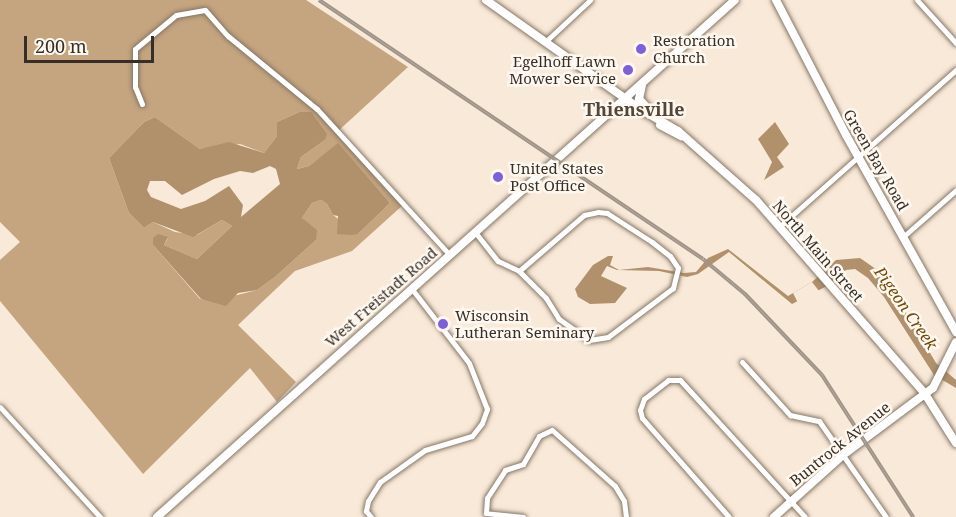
<!DOCTYPE html>
<style>
body{margin:0}
#map{position:relative;width:956px;height:517px;overflow:hidden;background:#f9e9d8;font-family:"Noto Serif",serif}
div>[style]{position:absolute}
[style*='--x']{left:calc(var(--x)*1px);top:calc(var(--y)*1px);width:calc(var(--w)*1px);rotate:calc(var(--a)*1deg)}
.forest>*{inset:0;background:#c5a57f}
.water>*{inset:0;background:#b0916c}
.pier>*{inset:0;background:#f9e9d8}
.roads{filter:drop-shadow(0 0 2px #857767) drop-shadow(0 0 2px #857767)}
.street>*{height:5px;margin:-2.5px;padding:0 2.5px;transform-origin:2.5px;border-radius:2.5px;background:#fff}
.secondary>*{height:8px;margin:-4px;padding:0 4px;transform-origin:4px;border-radius:4px;background:#fff}
.rail>*{height:4px;margin-top:-2px;transform-origin:0;background:repeating-linear-gradient(90deg,#fff8f1 0 4.5px,#a09488 0 9px);box-sizing:border-box;border-block:2px solid #a09488}
.dots>*{width:16px;height:16px;translate:-50% -50%;box-sizing:border-box;border:3px solid #fff8f1;border-radius:50%}
span{translate:-50% -50%;white-space:nowrap;text-align:center;line-height:1.15;-webkit-text-stroke:5px #fff8f1;paint-order:stroke}
.poi-label{font-size:15px;color:#352f28}
.left{translate:0 -50%;text-align:left}
.right{translate:-100% -50%;text-align:right}
.street-label{font-size:15px;color:#352f28}
.water-label{font-size:16px;color:#744a05;font-style:italic}
.quarter-label{font-size:18px;color:#534738;font-weight:700}
.scale{position:absolute;left:24px;top:36px;width:130px;height:27px;box-sizing:border-box;border:3px solid #352f28;border-top:0;padding-left:8px;font-size:18px;line-height:21px;white-space:nowrap;color:#352f28;-webkit-text-stroke:4px #fff8f1;paint-order:stroke}
</style>
<div id="map">
<div class="forest">
<i style="clip-path:polygon(evenodd,0 0,306px 0,408px 67px,337px 132px,403px 205px,352px 251px,295px 271px,238px 325px,296px 382px,277px 402px,250px 368px,143px 474px,0 301px,0 260px,20px 242px,0 222px,0 0,299px 112px,325px 140px,301px 157px,297px 169px,309px 166px,338px 144px,390px 203px,358px 234px,333px 215px,327px 204px,321px 200px,312px 203px,302px 218px,316px 240px,275px 277px,257px 290px,214px 301px,200px 299px,153px 245px,168px 238px,164px 245px,197px 259px,232px 226px,222px 220px,197px 235px,175px 232px,153px 222px,144px 228px,129px 213px,109px 158px,144px 122px,155px 117px,200px 149px,240px 144px,264px 153px,277px 136px,277px 122px,299px 112px)"></i>
</div>
<div class="water">
<i style="clip-path:polygon(evenodd,299px 112px,311px 112px,327px 134px,325px 140px,301px 157px,297px 169px,309px 166px,338px 143px,390px 203px,358px 234px,351px 235px,337px 234px,338px 216px,333px 215px,327px 204px,321px 200px,312px 203px,302px 218px,317px 230px,316px 240px,275px 277px,257px 290px,238px 293px,226px 306px,201px 299px,153px 245px,153px 238px,158px 234px,168px 237px,164px 245px,197px 259px,232px 226px,222px 220px,193px 237px,153px 222px,144px 228px,129px 213px,109px 158px,144px 122px,155px 117px,200px 149px,229px 142px,264px 153px,277px 136px,277px 122px,299px 112px,270px 166px,276px 169px,280px 184px,241px 217px,243px 205px,229px 186px,205px 201px,181px 209px,151px 197px,147px 190px,150px 181px,165px 181px,182px 195px,214px 179px,240px 171px,253px 173px,270px 166px)"></i>
<i style="clip-path:polygon(775px 122px,789px 144px,777px 157px,784px 167px,764px 180px,772px 162px,758px 139px)"></i>
<i style="clip-path:polygon(728px 249px,788px 296px,812px 282px,836px 260px,860px 258px,883px 274px,936px 363px,956px 380px,956px 388px,934px 375px,884px 297px,868px 278px,855px 269px,846px 270px,825px 287px,792px 304px,729px 252px,698px 274px,687px 277px,659px 271px,617px 270px,607px 266px,601px 276px,627px 288px,615px 303px,590px 304px,578px 297px,575px 289px,593px 265px,608px 256px,613px 256px,610px 265px,619px 270px,648px 267px,684px 273px,696px 272px,708px 258px)"></i>
</div>
<div class="pier">
<i style="clip-path:polygon(812px 282px,819px 291px,798px 303px,793px 293px)"></i>
</div>
<div class="roads">
<div class="street">
<i style="--x:917;--y:0;--w:58;--a:47.8"></i>
<i style="--x:545;--y:42;--w:62;--a:-43"></i>
<i style="--x:142;--y:104;--w:18;--a:-112"></i>
<i style="--x:135;--y:87;--w:38;--a:-90"></i>
<i style="--x:135;--y:49;--w:53;--a:-39.7"></i>
<i style="--x:176;--y:15;--w:29;--a:-10"></i>
<i style="--x:205;--y:10;--w:35;--a:49"></i>
<i style="--x:228;--y:36;--w:115;--a:39.4"></i>
<i style="--x:317;--y:109;--w:196;--a:47.7"></i>
<i style="--x:598;--y:212;--w:9;--a:6"></i>
<i style="--x:607;--y:213;--w:54;--a:32.8"></i>
<i style="--x:652;--y:242;--w:23;--a:38"></i>
<i style="--x:670;--y:256;--w:14;--a:56"></i>
<i style="--x:678;--y:268;--w:21;--a:104"></i>
<i style="--x:673;--y:288;--w:81;--a:143"></i>
<i style="--x:608;--y:337;--w:19;--a:171"></i>
<i style="--x:589;--y:340;--w:37;--a:-145"></i>
<i style="--x:559;--y:319;--w:25;--a:-122"></i>
<i style="--x:546;--y:298;--w:38;--a:-135"></i>
<i style="--x:519;--y:271;--w:86;--a:-40.7"></i>
<i style="--x:584;--y:215;--w:14;--a:-12"></i>
<i style="--x:779;--y:227;--w:237;--a:-41.6"></i>
<i style="--x:475;--y:232;--w:37;--a:52"></i>
<i style="--x:498;--y:261;--w:23;--a:25"></i>
<i style="--x:904;--y:236;--w:69;--a:-41.5"></i>
<i style="--x:742;--y:362;--w:72;--a:47.8"></i>
<i style="--x:790;--y:415;--w:30;--a:12"></i>
<i style="--x:819;--y:421;--w:117;--a:55.1"></i>
<i style="--x:0;--y:407;--w:149;--a:47.7"></i>
<i style="--x:371;--y:517;--w:8;--a:-130"></i>
<i style="--x:366;--y:511;--w:10;--a:-79"></i>
<i style="--x:368;--y:501;--w:22;--a:-58"></i>
<i style="--x:380;--y:482;--w:55;--a:-35.4"></i>
<i style="--x:425;--y:450;--w:49;--a:-16.6"></i>
<i style="--x:472;--y:436;--w:16;--a:-52"></i>
<i style="--x:482;--y:423;--w:15;--a:-70"></i>
<i style="--x:487;--y:409;--w:49;--a:-111.4"></i>
<i style="--x:469;--y:363;--w:95;--a:-127.7"></i>
<i style="--x:523;--y:517;--w:37;--a:-174"></i>
<i style="--x:486;--y:513;--w:15;--a:-86"></i>
<i style="--x:487;--y:498;--w:33;--a:-57"></i>
<i style="--x:505;--y:470;--w:19;--a:-18"></i>
<i style="--x:523;--y:464;--w:32;--a:-60"></i>
<i style="--x:539;--y:436;--w:14;--a:-25"></i>
<i style="--x:552;--y:430;--w:84;--a:41.6"></i>
<i style="--x:615;--y:486;--w:17;--a:59"></i>
<i style="--x:624;--y:501;--w:16;--a:83"></i>
<i style="--x:729;--y:517;--w:132;--a:-131.3"></i>
<i style="--x:642;--y:418;--w:8;--a:-104"></i>
<i style="--x:640;--y:410;--w:12;--a:-70"></i>
<i style="--x:644;--y:399;--w:31;--a:-38"></i>
<i style="--x:668;--y:380;--w:12;--a:0"></i>
<i style="--x:680;--y:380;--w:185;--a:47.6"></i>
</div>
<div class="secondary">
<i style="--x:486;--y:0;--w:194;--a:35.3"></i>
<i style="--x:776;--y:0;--w:152;--a:62.6"></i>
<i style="--x:846;--y:135;--w:226;--a:60.8"></i>
<i style="--x:642;--y:85;--w:14;--a:102"></i>
<i style="--x:639;--y:99;--w:18;--a:47"></i>
<i style="--x:642;--y:110;--w:42;--a:30.3"></i>
<i style="--x:678;--y:131;--w:104;--a:41.5"></i>
<i style="--x:756;--y:200;--w:257;--a:48.9"></i>
<i style="--x:925;--y:394;--w:58;--a:57.7"></i>
<i style="--x:660;--y:125;--w:24;--a:28"></i>
<i style="--x:157;--y:517;--w:775;--a:-41.81"></i>
<i style="--x:774;--y:517;--w:93;--a:-41.9"></i>
<i style="--x:843;--y:455;--w:112;--a:-36.7"></i>
<i style="--x:933;--y:388;--w:51;--a:-63.4"></i>
</div>
</div>
<div class="rail">
<i style="--x:319;--y:0;--w:463;--a:34"></i>
<i style="--x:703;--y:259;--w:55;--a:39.8"></i>
<i style="--x:745;--y:294;--w:112;--a:46.5"></i>
<i style="--x:822;--y:375;--w:169;--a:57.3"></i>
</div>
<div class="dots">
<i style="left:641px;top:49px;background:#7d5fd9"></i>
<i style="left:628px;top:70px;background:#7d5fd9"></i>
<i style="left:498px;top:177px;background:#7d5fd9"></i>
<i style="left:443px;top:324px;background:#7d5fd9"></i>
</div>
<div class="poi-label">
<span class="left" style="left:653px;top:49px">Restoration<br>Church</span>
<span class="right" style="left:616px;top:70px">Egelhoff Lawn<br>Mower Service</span>
<span class="left" style="left:510px;top:177px">United States<br>Post Office</span>
<span class="left" style="left:455px;top:324px">Wisconsin<br>Lutheran Seminary</span>
</div>
<div class="street-label">
<span style="left:876px;top:160px;rotate:60deg">Green Bay Road</span>
<span style="left:818px;top:251px;rotate:49deg">North Main Street</span>
<span style="left:381px;top:297px;rotate:-41deg">West Freistadt Road</span>
<span style="left:840px;top:444px;rotate:-39deg">Buntrock Avenue</span>
</div>
<div class="water-label">
<span style="left:906px;top:308px;rotate:55deg">Pigeon Creek</span>
</div>
<div class="quarter-label">
<span style="left:634px;top:109px">Thiensville</span>
</div>
<div class="scale">200 m</div>
</div>
